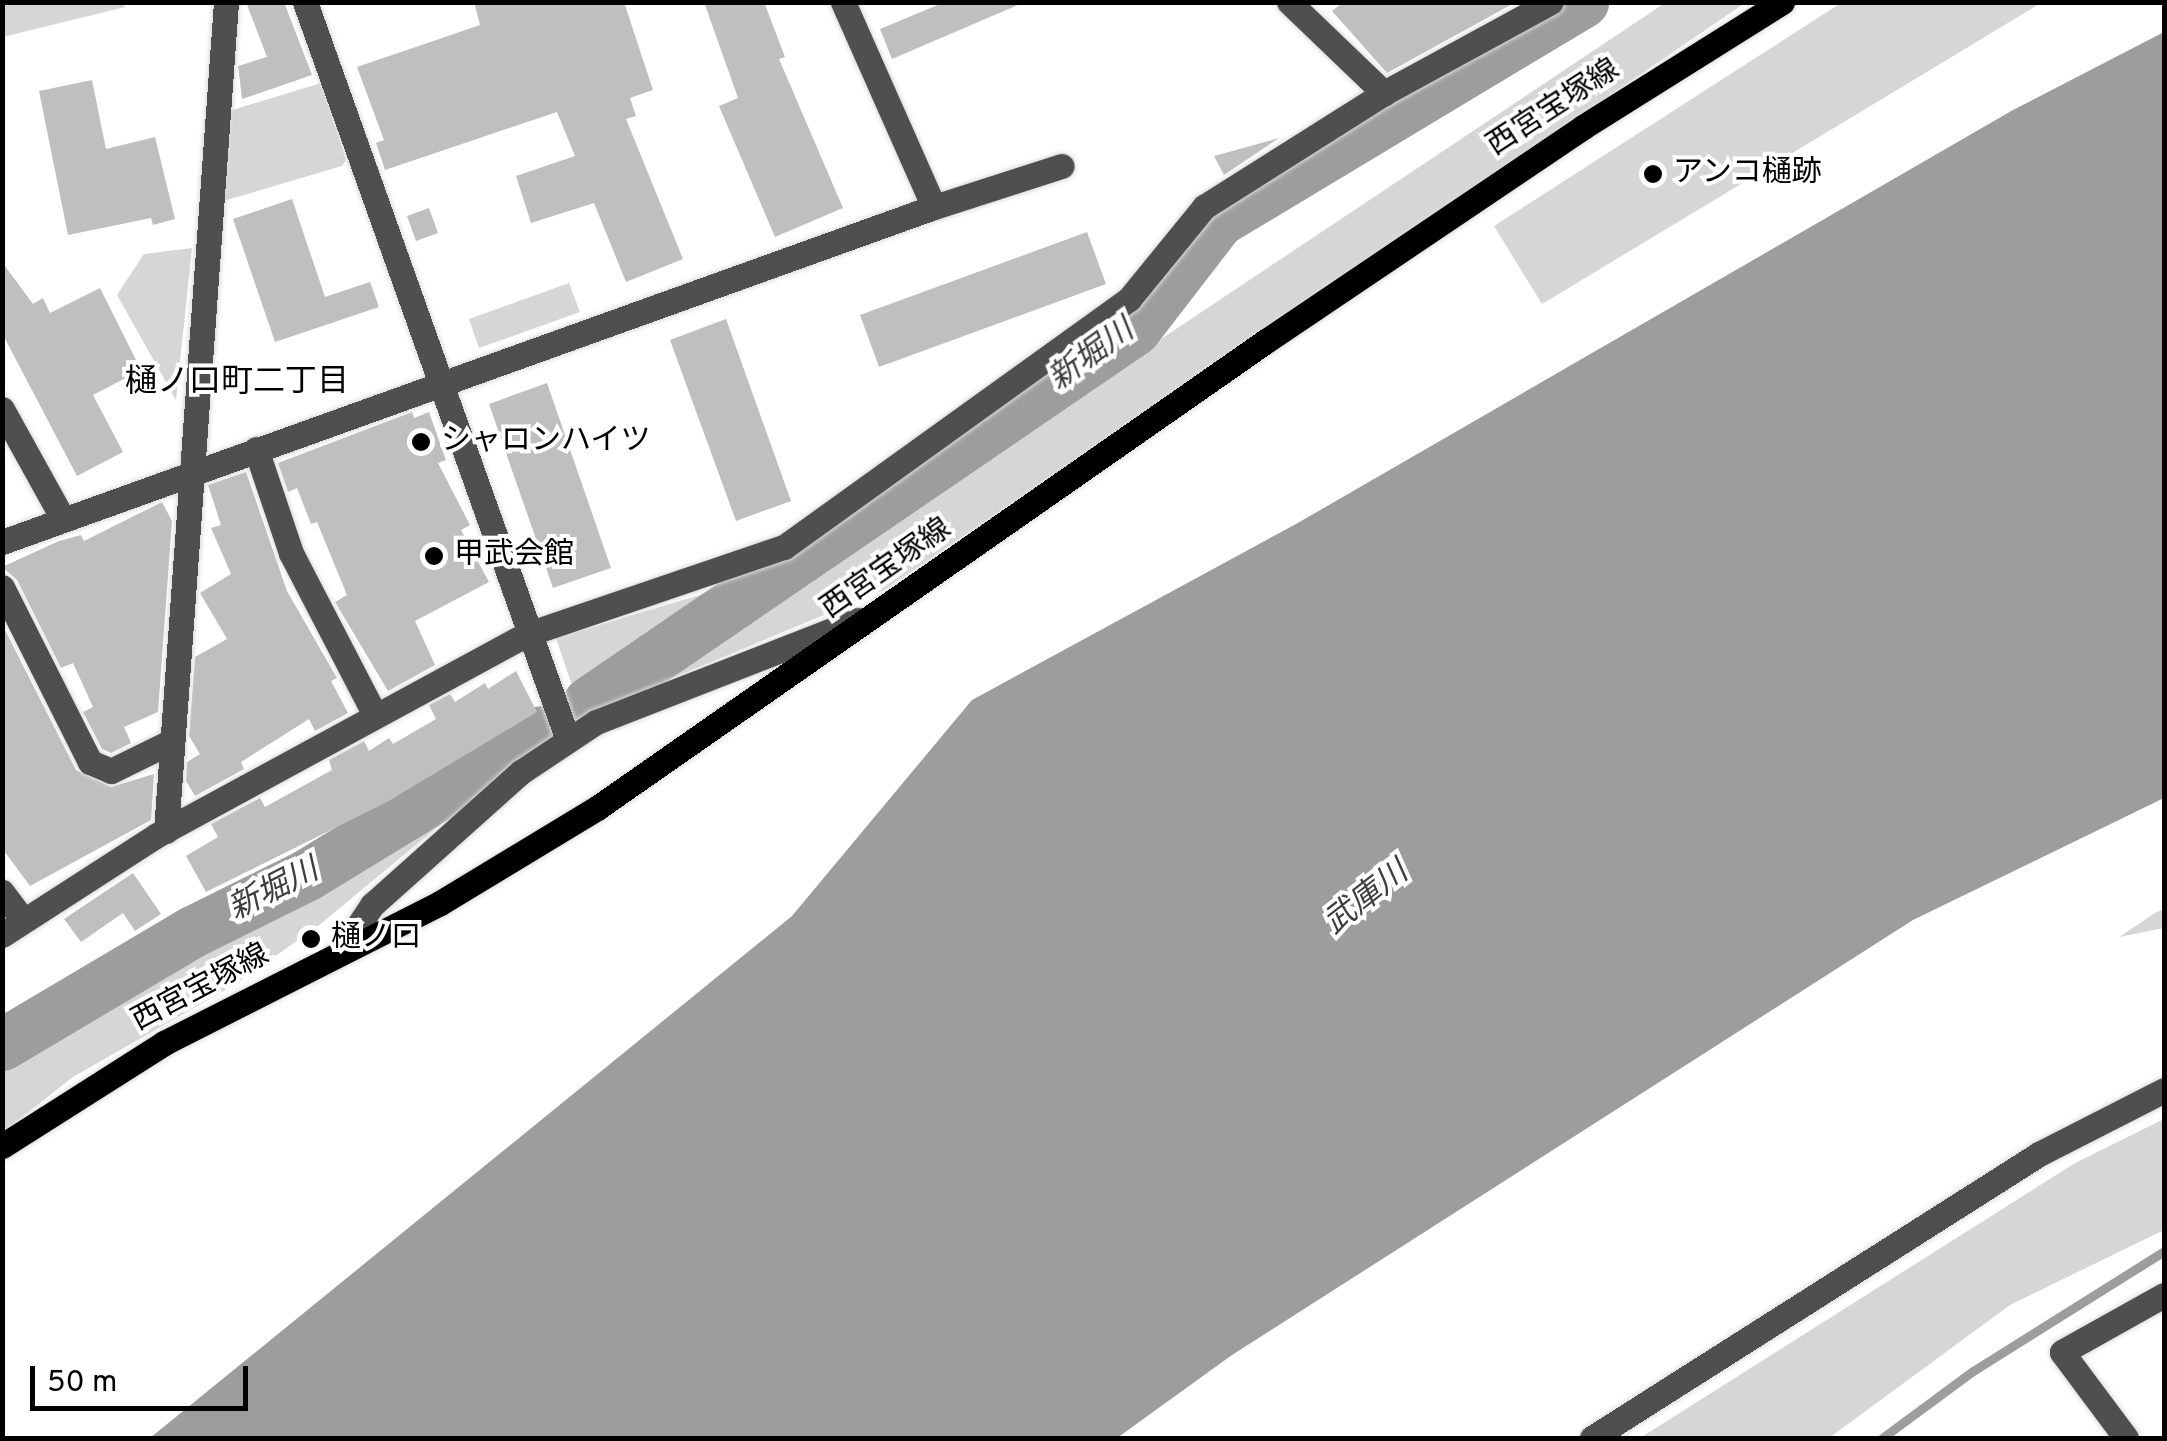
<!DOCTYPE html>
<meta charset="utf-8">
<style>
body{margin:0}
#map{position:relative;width:2167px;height:1441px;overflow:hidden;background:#fff;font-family:Overpass,"Noto Sans JP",sans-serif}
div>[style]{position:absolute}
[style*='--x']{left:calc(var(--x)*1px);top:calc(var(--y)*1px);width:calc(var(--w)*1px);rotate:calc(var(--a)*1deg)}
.green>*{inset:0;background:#d6d6d6}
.water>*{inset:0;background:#9d9d9d}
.stream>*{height:9px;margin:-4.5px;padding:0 4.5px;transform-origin:4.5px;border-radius:4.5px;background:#9d9d9d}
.river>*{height:52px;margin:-26px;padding:0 26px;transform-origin:26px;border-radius:26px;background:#9d9d9d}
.building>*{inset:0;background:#bfbfbf}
.roads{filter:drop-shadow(0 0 2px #dbdbdb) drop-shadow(0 0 2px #dbdbdb)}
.minor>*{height:25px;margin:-12.5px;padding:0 12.5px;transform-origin:12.5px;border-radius:12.5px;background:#4f4f4f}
.major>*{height:25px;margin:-12.5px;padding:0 12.5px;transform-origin:12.5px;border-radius:12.5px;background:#000}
.dots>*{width:28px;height:28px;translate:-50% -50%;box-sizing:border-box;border:5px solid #fff;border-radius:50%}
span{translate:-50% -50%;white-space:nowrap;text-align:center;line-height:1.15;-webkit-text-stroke:8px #fff;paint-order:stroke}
.street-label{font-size:30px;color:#000}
.poi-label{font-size:30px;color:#000}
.left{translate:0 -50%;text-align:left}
.water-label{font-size:32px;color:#3e3e3e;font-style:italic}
.neighbourhood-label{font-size:32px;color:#000}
.frame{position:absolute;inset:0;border:5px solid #000;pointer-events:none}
.scale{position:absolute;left:30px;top:1366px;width:218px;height:45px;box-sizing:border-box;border:5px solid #000;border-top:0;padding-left:12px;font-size:30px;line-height:35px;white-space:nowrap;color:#000;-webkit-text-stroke:8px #fff;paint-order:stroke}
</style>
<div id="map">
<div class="green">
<i style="clip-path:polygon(123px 2px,125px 7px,3px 37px,3px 3px)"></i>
<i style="clip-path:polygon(1665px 3px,1745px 3px,884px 590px,656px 685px,650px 674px,702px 639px,696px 626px,576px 697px,556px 638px,840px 553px)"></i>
<i style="clip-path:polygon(1841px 3px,2041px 3px,1542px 304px,1494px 226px)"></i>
<i style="clip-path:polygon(321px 83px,346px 160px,342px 166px,220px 202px,226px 112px)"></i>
<i style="clip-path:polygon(192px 248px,176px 400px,117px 295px,144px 254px)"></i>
<i style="clip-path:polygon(569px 283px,580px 312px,479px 348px,469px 319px)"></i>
<i style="clip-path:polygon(447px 798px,457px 811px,318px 926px,234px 985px,73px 1077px,3px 1132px,3px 1062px)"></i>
<i style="clip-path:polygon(2164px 909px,2164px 928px,2119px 937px,2155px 913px)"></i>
<i style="clip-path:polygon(2164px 1119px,2164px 1230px,2010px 1305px,1829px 1438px,1640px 1438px,2075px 1163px)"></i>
</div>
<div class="water">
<i style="clip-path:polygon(2164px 32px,2164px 798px,1913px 920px,1232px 1355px,1117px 1438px,150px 1438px,792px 916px,972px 700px,1296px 524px,2013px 110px)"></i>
</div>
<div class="stream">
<i style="--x:1882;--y:1438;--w:113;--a:-36.4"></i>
<i style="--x:1973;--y:1371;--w:226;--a:-32.1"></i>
</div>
<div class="river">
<i style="--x:589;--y:703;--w:661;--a:-34.34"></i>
<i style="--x:1135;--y:330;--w:138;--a:-52.4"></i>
<i style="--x:1219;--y:221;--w:425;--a:-31"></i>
<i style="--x:2;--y:1045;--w:222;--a:-30.6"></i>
<i style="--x:193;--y:932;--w:126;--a:-26.4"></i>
<i style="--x:306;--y:876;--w:276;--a:-31.4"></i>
</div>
<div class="building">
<i style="clip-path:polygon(246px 2px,284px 2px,312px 75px,242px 99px,238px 66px,267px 57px)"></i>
<i style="clip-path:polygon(474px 2px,624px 2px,653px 90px,630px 98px,636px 116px,626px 119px,683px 259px,626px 282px,594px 203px,531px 223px,516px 176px,575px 156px,557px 112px,385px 170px,376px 143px,384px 140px,357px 67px,480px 25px)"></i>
<i style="clip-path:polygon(704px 2px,764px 2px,785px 57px,779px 59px,843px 208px,775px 237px,719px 106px,738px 98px)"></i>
<i style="clip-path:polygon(945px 2px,1018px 5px,892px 59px,880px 29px)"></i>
<i style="clip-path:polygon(1344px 2px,1516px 2px,1387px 73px,1332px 11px)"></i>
<i style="clip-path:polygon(92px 80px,106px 149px,155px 137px,175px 219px,153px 225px,151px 218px,68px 235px,39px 91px)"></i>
<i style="clip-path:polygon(1279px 138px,1224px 175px,1214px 156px)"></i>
<i style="clip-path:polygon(292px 199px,325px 297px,370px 282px,379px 307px,275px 342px,233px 219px)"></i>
<i style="clip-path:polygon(429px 208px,438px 233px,416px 241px,407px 216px)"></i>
<i style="clip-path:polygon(1087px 232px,1106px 284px,879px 367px,860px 315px)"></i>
<i style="clip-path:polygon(2px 262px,33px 304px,43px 298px,50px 313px,100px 288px,141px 370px,93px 395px,123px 452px,77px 476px,2px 333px)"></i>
<i style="clip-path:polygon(726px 319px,791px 501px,736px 521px,670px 340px)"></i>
<i style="clip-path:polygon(547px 383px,611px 568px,553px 588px,489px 404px)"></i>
<i style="clip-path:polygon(412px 412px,414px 418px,429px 412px,446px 460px,438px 463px,470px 525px,461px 530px,489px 582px,415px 621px,435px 665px,388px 691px,335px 602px,347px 595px,317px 522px,311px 524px,297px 488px,288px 492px,278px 463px)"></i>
<i style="clip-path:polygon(246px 472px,287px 591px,337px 678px,331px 681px,348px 713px,315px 731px,309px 719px,241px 762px,244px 769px,195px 796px,186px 781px,187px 762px,200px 754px,189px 736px,195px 657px,227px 639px,200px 593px,231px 574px,211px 528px,221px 525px,208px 485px)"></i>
<i style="clip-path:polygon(162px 502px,172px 521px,158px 712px,124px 727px,131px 743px,111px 753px,102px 749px,83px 712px,93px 707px,73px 663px,61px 668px,17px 580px,2px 567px,59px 541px,81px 535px,84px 541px)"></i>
<i style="clip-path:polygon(2px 624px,76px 770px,111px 787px,154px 774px,151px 820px,30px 886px,2px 848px)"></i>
<i style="clip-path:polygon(516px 671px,537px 712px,387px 802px,206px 892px,186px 856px,218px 837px,211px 824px,260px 798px,265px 807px,332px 770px,329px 760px,364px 741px,369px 751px,389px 738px,393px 744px,436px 719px,429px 705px,450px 694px,455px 702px,485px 683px,488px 689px)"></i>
<i style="clip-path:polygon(133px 873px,161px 914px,135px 931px,123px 913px,81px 942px,64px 919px)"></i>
</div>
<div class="roads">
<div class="minor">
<i style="--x:305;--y:2;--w:783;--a:70.39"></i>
<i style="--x:843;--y:2;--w:224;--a:66.1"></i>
<i style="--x:934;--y:207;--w:134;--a:-17.8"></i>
<i style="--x:1289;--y:2;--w:132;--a:43.8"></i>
<i style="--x:2;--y:409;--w:126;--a:61"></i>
<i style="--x:256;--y:449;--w:110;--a:71.4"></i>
<i style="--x:291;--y:553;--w:180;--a:62.6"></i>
<i style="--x:2;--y:542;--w:990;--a:-19.77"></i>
<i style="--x:2;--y:587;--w:196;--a:63.3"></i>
<i style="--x:90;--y:762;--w:23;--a:23"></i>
<i style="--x:111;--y:771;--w:68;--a:-26.2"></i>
<i style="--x:166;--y:831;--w:831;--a:-85.86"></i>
<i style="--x:2;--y:892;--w:35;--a:53"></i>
<i style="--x:2;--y:935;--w:184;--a:-32.8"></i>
<i style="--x:157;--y:835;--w:419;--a:-28.5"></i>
<i style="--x:525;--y:635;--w:274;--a:-18.8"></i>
<i style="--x:784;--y:547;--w:425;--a:-35.7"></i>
<i style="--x:1129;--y:299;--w:119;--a:-50.8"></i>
<i style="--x:1204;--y:207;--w:213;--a:-32.3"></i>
<i style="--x:1384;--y:93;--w:190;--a:-28.6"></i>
<i style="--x:340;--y:953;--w:58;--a:-56.3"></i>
<i style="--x:372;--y:905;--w:200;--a:-41.8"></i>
<i style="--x:521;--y:772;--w:90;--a:-33.7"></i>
<i style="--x:596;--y:722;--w:281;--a:-21.3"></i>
<i style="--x:1592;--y:1438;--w:530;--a:-32.43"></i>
<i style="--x:2039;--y:1154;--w:140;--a:-27.1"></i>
<i style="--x:2126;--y:1438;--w:107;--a:-126.7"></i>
<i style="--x:2062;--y:1352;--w:117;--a:-29.2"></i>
</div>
<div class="major">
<i style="--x:2;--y:1146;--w:192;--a:-32.4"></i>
<i style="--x:164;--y:1043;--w:309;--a:-26.9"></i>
<i style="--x:440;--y:903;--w:184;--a:-31.2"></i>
<i style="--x:597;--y:808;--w:816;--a:-34.92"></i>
<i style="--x:1266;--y:341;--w:382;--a:-34"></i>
<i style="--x:1583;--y:127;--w:235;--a:-32.1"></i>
</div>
</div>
<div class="dots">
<i style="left:1653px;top:174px;background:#000"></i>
<i style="left:421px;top:442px;background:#000"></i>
<i style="left:434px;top:556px;background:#000"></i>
<i style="left:311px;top:939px;background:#000"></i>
</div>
<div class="street-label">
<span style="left:1554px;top:109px;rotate:-33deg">西宮宝塚線</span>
<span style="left:887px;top:570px;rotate:-35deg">西宮宝塚線</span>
<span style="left:201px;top:989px;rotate:-28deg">西宮宝塚線</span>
</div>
<div class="poi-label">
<span class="left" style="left:1673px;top:174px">アンコ樋跡</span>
<span class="left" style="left:441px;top:442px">シャロンハイツ</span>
<span class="left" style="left:454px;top:556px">甲武会館</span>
<span class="left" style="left:331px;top:939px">樋ノ口</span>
</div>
<div class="water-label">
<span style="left:1092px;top:356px;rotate:-36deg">新堀川</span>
<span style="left:274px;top:891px;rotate:-27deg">新堀川</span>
<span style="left:1367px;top:899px;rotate:-38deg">武庫川</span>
</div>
<div class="neighbourhood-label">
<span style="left:237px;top:383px">樋ノ口町二丁目</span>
</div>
<div class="frame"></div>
<div class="scale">50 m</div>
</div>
